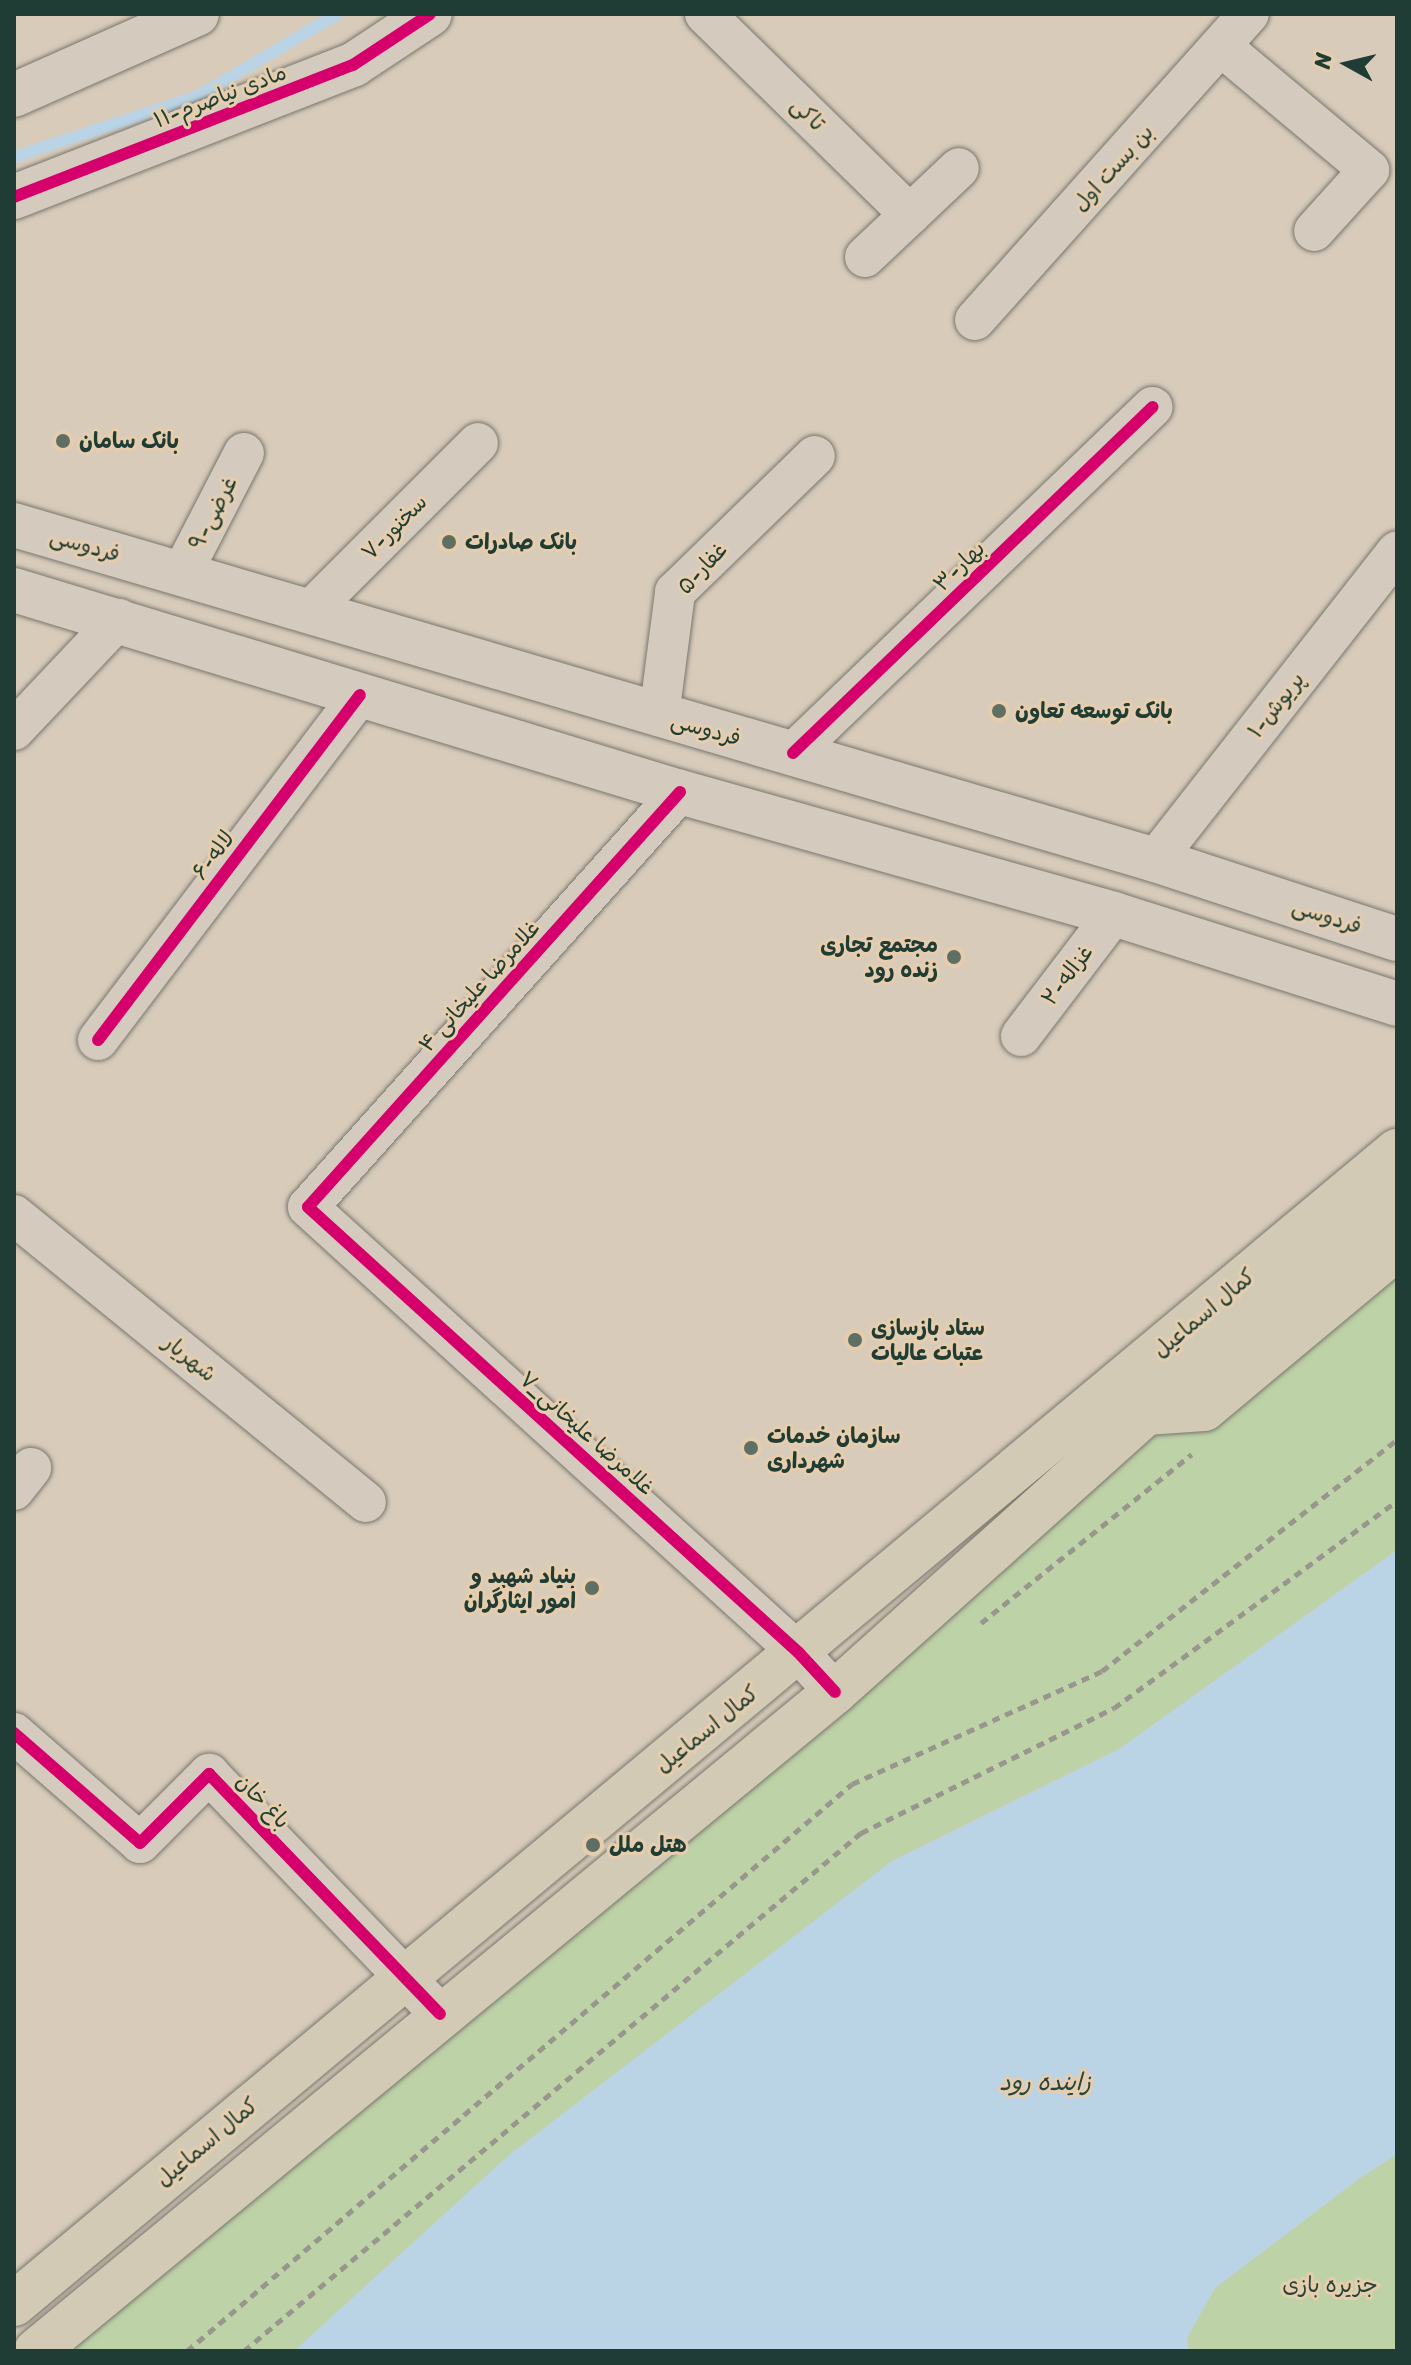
<!DOCTYPE html>
<meta charset="utf-8">
<style>
body{margin:0}
#map{position:relative;width:1411px;height:2365px;overflow:hidden;background:#d8cbba;font-family:Sriracha,"Playpen Sans Arabic",sans-serif}
div>[style]{position:absolute}
[style*='--x']{left:calc(var(--x)*1px);top:calc(var(--y)*1px);width:calc(var(--w)*1px);rotate:calc(var(--a)*1deg)}
.green>*{inset:0;background:#bed2a7}
.water>*{inset:0;background:#bad3e5}
.stream>*{height:12px;margin:-6px;padding:0 6px;transform-origin:6px;border-radius:6px;background:#bad3e5}
.path>*{height:5px;margin-top:-2.5px;transform-origin:0;background:repeating-linear-gradient(90deg,#99968d 0 8px,transparent 0 14px)}
.roads{filter:drop-shadow(0 0 2px #78776e) drop-shadow(0 0 2px #78776e)}
.minor>*{height:40px;margin:-20px;padding:0 20px;transform-origin:20px;border-radius:20px;background:#d4cabe}
.tertiary>*{height:44px;margin:-22px;padding:0 22px;transform-origin:22px;border-radius:22px;background:#d4cabe}
.secondary>*{height:44px;margin:-22px;padding:0 22px;transform-origin:22px;border-radius:22px;background:#d4cabe}
.primary>*{height:44px;margin:-22px;padding:0 22px;transform-origin:22px;border-radius:22px;background:#d3cab6}
.cycleway>*{height:12px;margin:-6px;padding:0 6px;transform-origin:6px;border-radius:6px;background:#d6006c}
.dots>*{width:22px;height:22px;translate:-50% -50%;box-sizing:border-box;border:4px solid #e5cdad;border-radius:50%}
span{translate:-50% -50%;white-space:nowrap;text-align:center;line-height:1.15;-webkit-text-stroke:6px #e5cdad;paint-order:stroke}
.street-label{font-size:22px;color:#1f3d34}
.poi-label{font-size:22px;color:#1f3d34;font-weight:700}
.left{translate:0 -50%;text-align:left}
.right{translate:-100% -50%;text-align:right}
.park-label{font-size:22px;color:#264539}
.water-label{font-size:24px;color:#26453e;font-style:italic}
.frame{position:absolute;inset:0;border:16px solid #1f3d34;pointer-events:none}
.north{position:absolute;left:1307px;top:24px;width:80px;height:80px;-webkit-text-stroke:6px #e5cdad;paint-order:stroke;rotate:278deg;font-size:22px;font-weight:700;line-height:32px;text-align:center;color:#1f3d34}
.north::after{content:'';display:block;margin:auto;width:28px;height:36px;background:#1f3d34;clip-path:polygon(50% 0,100% 100%,50% 72%,0 100%)}
</style>
<div id="map">
<div class="green">
<i style="clip-path:polygon(1397px 1271px,1397px 1550px,1119px 1749px,892px 1861px,310px 2351px,60px 2351px,1149px 1426px)"></i>
<i style="clip-path:polygon(1397px 2154px,1397px 2351px,1189px 2351px,1187px 2338px,1215px 2288px,1360px 2178px)"></i>
</div>
<div class="water">
<i style="clip-path:polygon(1397px 1550px,1397px 2154px,1360px 2178px,1215px 2288px,1187px 2338px,1189px 2351px,294px 2351px,509px 2155px,892px 1861px,1119px 1749px)"></i>
</div>
<div class="stream">
<i style="--x:14;--y:157;--w:194;--a:-18.3"></i>
<i style="--x:198;--y:96;--w:162;--a:-30.4"></i>
</div>
<div class="path">
<i style="--x:981;--y:1623;--w:270;--a:-38.7"></i>
<i style="--x:187;--y:2351;--w:874;--a:-40.45"></i>
<i style="--x:852;--y:1784;--w:274;--a:-24.3"></i>
<i style="--x:1102;--y:1671;--w:375;--a:-38.1"></i>
<i style="--x:244;--y:2351;--w:806;--a:-40.02"></i>
<i style="--x:861;--y:1833;--w:282;--a:-26.3"></i>
<i style="--x:1114;--y:1708;--w:351;--a:-36.2"></i>
</div>
<div class="roads">
<div class="minor">
<i style="--x:705;--y:14;--w:287;--a:44.4"></i>
<i style="--x:1222;--y:47;--w:192;--a:39.9"></i>
<i style="--x:1369;--y:170;--w:82;--a:132"></i>
<i style="--x:865;--y:257;--w:129;--a:-43.4"></i>
<i style="--x:975;--y:320;--w:411;--a:-48.2"></i>
<i style="--x:182;--y:573;--w:135;--a:-62.7"></i>
<i style="--x:311;--y:610;--w:236;--a:-45"></i>
<i style="--x:659;--y:716;--w:125;--a:-82.6"></i>
<i style="--x:675;--y:592;--w:195;--a:-44.2"></i>
<i style="--x:14;--y:730;--w:153;--a:-46.6"></i>
<i style="--x:793;--y:753;--w:499;--a:-43.9"></i>
<i style="--x:680;--y:792;--w:557;--a:131.87"></i>
<i style="--x:308;--y:1207;--w:663;--a:42.25"></i>
<i style="--x:799;--y:1653;--w:53;--a:47.3"></i>
<i style="--x:1155;--y:860;--w:392;--a:-51.9"></i>
<i style="--x:1021;--y:1036;--w:153;--a:-52.7"></i>
<i style="--x:98;--y:1040;--w:433;--a:-52.8"></i>
<i style="--x:14;--y:1215;--w:454;--a:39.2"></i>
<i style="--x:14;--y:1490;--w:28;--a:-52"></i>
<i style="--x:14;--y:1733;--w:167;--a:41.1"></i>
<i style="--x:140;--y:1843;--w:98;--a:-45"></i>
<i style="--x:209;--y:1774;--w:333;--a:46.1"></i>
</div>
<div class="tertiary">
<i style="--x:14;--y:95;--w:200;--a:-23.9"></i>
<i style="--x:14;--y:197;--w:364;--a:-21.3"></i>
<i style="--x:353;--y:65;--w:92;--a:-33.5"></i>
</div>
<div class="secondary">
<i style="--x:14;--y:525;--w:1189;--a:16.36"></i>
<i style="--x:1155;--y:860;--w:255;--a:18.1"></i>
<i style="--x:14;--y:590;--w:696;--a:16.87"></i>
<i style="--x:680;--y:792;--w:451;--a:15.7"></i>
<i style="--x:1114;--y:914;--w:297;--a:17.6"></i>
</div>
<div class="primary">
<i style="--x:1146;--y:1413;--w:58;--a:-3.9"></i>
<i style="--x:1204;--y:1409;--w:251;--a:-39.8"></i>
<i style="--x:14;--y:2304;--w:1801;--a:-39.82"></i>
<i style="--x:36;--y:2351;--w:1036;--a:-39.52"></i>
<i style="--x:835;--y:1692;--w:418;--a:-41.9"></i>
<i style="--x:1146;--y:1413;--w:331;--a:-40.7"></i>
</div>
</div>
<div class="cycleway">
<i style="--x:14;--y:197;--w:364;--a:-21.3"></i>
<i style="--x:353;--y:65;--w:92;--a:-33.5"></i>
<i style="--x:793;--y:753;--w:499;--a:-43.9"></i>
<i style="--x:680;--y:792;--w:557;--a:131.87"></i>
<i style="--x:308;--y:1207;--w:663;--a:42.25"></i>
<i style="--x:799;--y:1653;--w:53;--a:47.3"></i>
<i style="--x:98;--y:1040;--w:433;--a:-52.8"></i>
<i style="--x:14;--y:1733;--w:167;--a:41.1"></i>
<i style="--x:140;--y:1843;--w:98;--a:-45"></i>
<i style="--x:209;--y:1774;--w:333;--a:46.1"></i>
</div>
<div class="dots">
<i style="left:63px;top:441px;background:#606f63"></i>
<i style="left:449px;top:542px;background:#606f63"></i>
<i style="left:999px;top:711px;background:#606f63"></i>
<i style="left:954px;top:957px;background:#606f63"></i>
<i style="left:855px;top:1340px;background:#606f63"></i>
<i style="left:751px;top:1448px;background:#606f63"></i>
<i style="left:592px;top:1588px;background:#606f63"></i>
<i style="left:593px;top:1845px;background:#606f63"></i>
</div>
<div class="street-label">
<span style="left:220px;top:96px;rotate:-21deg">۱۱-مادی نیاصرم</span>
<span style="left:808px;top:114px;rotate:44deg">تاکی</span>
<span style="left:1113px;top:168px;rotate:-48deg">بن بست اول</span>
<span style="left:213px;top:513px;rotate:-63deg">۹-غرضی</span>
<span style="left:394px;top:527px;rotate:-45deg">۷-سخنور</span>
<span style="left:85px;top:545px;rotate:16deg">فردوسی</span>
<span style="left:959px;top:566px;rotate:-44deg">۳-بهار</span>
<span style="left:702px;top:568px;rotate:-47deg">۵-غفار</span>
<span style="left:1276px;top:705px;rotate:-52deg">۱-پریوش</span>
<span style="left:706px;top:729px;rotate:16deg">فردوسی</span>
<span style="left:213px;top:855px;rotate:-53deg">۶-لاله</span>
<span style="left:1327px;top:916px;rotate:18deg">فردوسی</span>
<span style="left:1067px;top:975px;rotate:-53deg">۲-غزاله</span>
<span style="left:479px;top:986px;rotate:-48deg">۴ غلامرضا علیخانی</span>
<span style="left:1204px;top:1313px;rotate:-40deg">کمال اسماعیل</span>
<span style="left:190px;top:1358px;rotate:39deg">شهریار</span>
<span style="left:587px;top:1433px;rotate:42deg">۷_غلامرضا علیخانی</span>
<span style="left:707px;top:1729px;rotate:-39deg">کمال اسماعیل</span>
<span style="left:263px;top:1801px;rotate:46deg">باغ خان</span>
<span style="left:207px;top:2142px;rotate:-40deg">کمال اسماعیل</span>
</div>
<div class="poi-label">
<span class="left" style="left:79px;top:441px">بانک سامان</span>
<span class="left" style="left:465px;top:542px">بانک صادرات</span>
<span class="left" style="left:1015px;top:711px">بانک توسعه تعاون</span>
<span class="right" style="left:938px;top:957px">مجتمع تجاری<br>زنده رود</span>
<span class="left" style="left:871px;top:1340px">ستاد بازسازی<br>عتبات عالیات</span>
<span class="left" style="left:767px;top:1448px">سازمان خدمات<br>شهرداری</span>
<span class="right" style="left:576px;top:1588px">بنیاد شهید و<br>امور ایثارگران</span>
<span class="left" style="left:609px;top:1845px">هتل ملل</span>
</div>
<div class="park-label">
<span style="left:1330px;top:2285px">جزیره بازی</span>
</div>
<div class="water-label">
<span style="left:1045px;top:2083px">زاینده رود</span>
</div>
<div class="frame"></div>
<div class="north">N</div>
</div>
